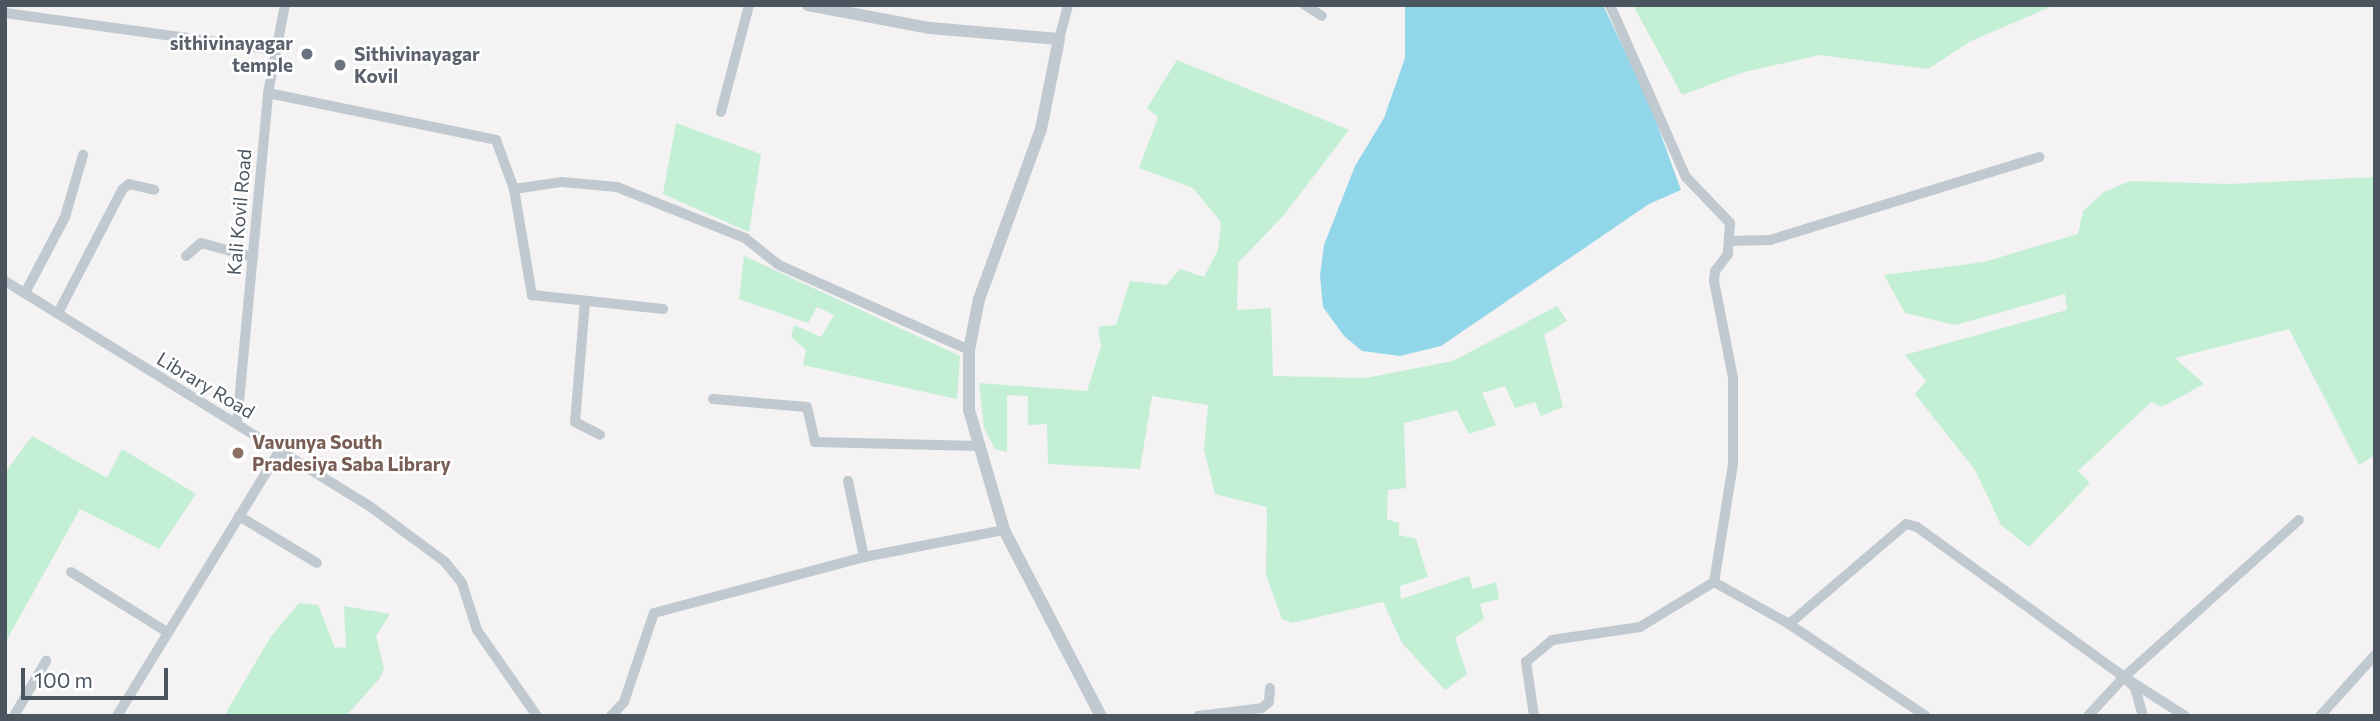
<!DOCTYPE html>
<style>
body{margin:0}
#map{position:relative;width:2380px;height:721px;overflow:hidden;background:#f4f2f2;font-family:Commissioner,sans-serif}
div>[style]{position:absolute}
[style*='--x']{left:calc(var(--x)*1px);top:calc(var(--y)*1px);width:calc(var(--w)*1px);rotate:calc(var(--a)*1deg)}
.green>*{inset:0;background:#c3efd5}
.water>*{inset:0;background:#92d6ea}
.minor>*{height:10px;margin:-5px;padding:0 5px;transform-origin:5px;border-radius:5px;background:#c0c9d0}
.tertiary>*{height:12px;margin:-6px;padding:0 6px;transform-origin:6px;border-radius:6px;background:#c0c9d0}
.dots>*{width:19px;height:19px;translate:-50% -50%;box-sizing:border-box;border:4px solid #fff;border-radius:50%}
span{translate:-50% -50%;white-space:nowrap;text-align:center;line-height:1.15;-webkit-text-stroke:5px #fff;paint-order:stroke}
.worship-label{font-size:19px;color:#5b616d;font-weight:700}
.right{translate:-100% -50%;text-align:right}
.left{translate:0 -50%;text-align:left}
.street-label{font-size:19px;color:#4a555f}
.education-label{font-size:19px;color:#785e54;font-weight:700}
.frame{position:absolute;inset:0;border:7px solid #4a555f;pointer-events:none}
.scale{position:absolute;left:21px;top:668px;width:147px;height:32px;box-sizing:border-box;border:4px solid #4a555f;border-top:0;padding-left:9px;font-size:21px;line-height:24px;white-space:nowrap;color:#4a555f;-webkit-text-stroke:5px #fff;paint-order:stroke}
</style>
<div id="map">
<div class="green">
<i style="clip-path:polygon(1633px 5px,2055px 5px,1971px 41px,1928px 69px,1820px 55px,1744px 72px,1682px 95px)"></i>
<i style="clip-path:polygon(1177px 60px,1349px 130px,1284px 215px,1238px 263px,1237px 310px,1271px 308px,1273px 376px,1366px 378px,1453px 361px,1557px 306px,1567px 321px,1544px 335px,1563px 407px,1541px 416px,1535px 402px,1515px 408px,1505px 386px,1482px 393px,1496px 425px,1469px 434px,1457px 410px,1404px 423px,1406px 488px,1388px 490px,1387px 519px,1399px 523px,1399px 535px,1416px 539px,1428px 577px,1400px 586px,1401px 599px,1469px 576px,1473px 589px,1496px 582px,1499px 599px,1480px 604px,1484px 619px,1455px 638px,1467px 674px,1445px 690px,1402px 643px,1383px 602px,1292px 623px,1282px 619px,1266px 575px,1267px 507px,1215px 494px,1204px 449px,1208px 405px,1152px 396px,1140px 469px,1048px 464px,1047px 424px,1028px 425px,1028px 396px,1007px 395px,1007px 452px,995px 449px,984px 428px,979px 383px,1087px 391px,1101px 346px,1098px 327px,1116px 325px,1130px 281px,1166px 285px,1180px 269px,1204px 277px,1218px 250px,1221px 222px,1193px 188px,1139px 168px,1158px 117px,1147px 108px)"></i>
<i style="clip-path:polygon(676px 123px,761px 154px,749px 232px,663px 194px)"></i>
<i style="clip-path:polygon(2375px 177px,2375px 455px,2359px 465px,2289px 329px,2175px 358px,2204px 384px,2162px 407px,2151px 402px,2078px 471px,2090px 483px,2029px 547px,2001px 525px,1975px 470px,1915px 394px,1926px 381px,1905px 355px,2067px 310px,2065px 294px,1955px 325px,1905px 313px,1884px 275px,1984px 262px,2078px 234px,2083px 211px,2104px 192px,2130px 181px,2229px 184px)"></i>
<i style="clip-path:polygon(744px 256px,960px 356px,957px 399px,803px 365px,806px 350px,791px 337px,794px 325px,821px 337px,834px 315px,817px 307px,808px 323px,739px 299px)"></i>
<i style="clip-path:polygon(32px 436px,107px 478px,122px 449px,196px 494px,159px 549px,80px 509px,5px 643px,5px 473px)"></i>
<i style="clip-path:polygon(299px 603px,318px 605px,335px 648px,346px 647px,344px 606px,390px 614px,376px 636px,384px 669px,380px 678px,346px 716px,224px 716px,270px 638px)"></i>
</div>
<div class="water">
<i style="clip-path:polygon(1405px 5px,1603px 5px,1649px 102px,1681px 190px,1649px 204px,1441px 346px,1400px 356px,1362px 351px,1344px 336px,1323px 307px,1320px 276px,1324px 245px,1355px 166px,1384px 118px,1405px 58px)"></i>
</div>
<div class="minor">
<i style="--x:1305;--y:5;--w:20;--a:33"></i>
<i style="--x:1610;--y:5;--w:188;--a:66.2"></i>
<i style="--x:1686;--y:177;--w:64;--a:46.3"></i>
<i style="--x:1730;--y:223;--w:31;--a:94"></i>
<i style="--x:1728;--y:254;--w:21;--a:127"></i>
<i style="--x:1715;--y:271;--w:10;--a:96"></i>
<i style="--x:1714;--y:281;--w:99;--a:78.9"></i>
<i style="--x:1733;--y:378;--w:86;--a:90"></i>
<i style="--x:1733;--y:464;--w:120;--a:99.1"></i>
<i style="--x:5;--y:13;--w:274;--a:7.8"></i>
<i style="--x:1059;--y:39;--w:35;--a:-75"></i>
<i style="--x:268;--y:93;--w:233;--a:11.6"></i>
<i style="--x:496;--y:140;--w:52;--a:69.8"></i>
<i style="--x:514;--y:189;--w:49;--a:-8.3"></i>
<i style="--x:562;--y:182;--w:55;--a:5.2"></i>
<i style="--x:617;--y:187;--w:138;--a:21.7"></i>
<i style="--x:745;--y:238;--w:43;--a:38.5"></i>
<i style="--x:779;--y:265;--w:208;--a:24.1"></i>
<i style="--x:721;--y:112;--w:111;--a:-75.3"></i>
<i style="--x:514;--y:189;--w:108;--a:80.4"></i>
<i style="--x:532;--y:295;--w:132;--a:6.1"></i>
<i style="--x:1729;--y:241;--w:41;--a:-1.4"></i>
<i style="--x:1770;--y:240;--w:282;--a:-17.1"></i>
<i style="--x:186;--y:256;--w:20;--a:-41"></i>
<i style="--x:201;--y:243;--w:54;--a:15.1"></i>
<i style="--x:5;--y:281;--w:427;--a:31.7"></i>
<i style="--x:368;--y:505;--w:96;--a:36.5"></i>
<i style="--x:445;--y:562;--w:27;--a:51"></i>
<i style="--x:462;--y:583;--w:49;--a:72.3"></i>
<i style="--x:477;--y:630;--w:105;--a:55.1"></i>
<i style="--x:25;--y:293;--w:86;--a:-62.2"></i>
<i style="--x:65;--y:217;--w:65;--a:-73.8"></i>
<i style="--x:585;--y:301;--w:121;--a:94.7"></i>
<i style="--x:575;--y:422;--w:28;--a:27"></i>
<i style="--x:58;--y:313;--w:139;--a:-62.5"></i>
<i style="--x:122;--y:190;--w:9;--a:-41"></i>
<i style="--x:129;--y:184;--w:26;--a:13"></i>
<i style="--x:713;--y:399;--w:94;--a:4.9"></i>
<i style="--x:807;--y:407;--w:36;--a:77"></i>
<i style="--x:815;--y:442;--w:164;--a:1.4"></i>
<i style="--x:237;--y:423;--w:331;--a:-84.6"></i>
<i style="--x:268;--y:93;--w:90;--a:-79.1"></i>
<i style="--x:848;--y:481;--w:78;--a:78.1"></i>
<i style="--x:239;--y:516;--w:91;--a:31.1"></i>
<i style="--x:71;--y:572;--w:113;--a:32"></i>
<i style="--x:1789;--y:624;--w:154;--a:-40.5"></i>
<i style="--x:1906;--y:524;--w:11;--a:15"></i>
<i style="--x:1917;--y:527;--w:256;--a:35.9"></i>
<i style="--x:2124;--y:677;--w:16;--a:45"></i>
<i style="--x:2135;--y:688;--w:29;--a:74"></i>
<i style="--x:2124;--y:677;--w:235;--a:-41.9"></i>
<i style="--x:14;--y:716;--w:64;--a:-59.8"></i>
<i style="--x:117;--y:716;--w:308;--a:-58.5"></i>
<i style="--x:611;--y:716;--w:19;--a:-47"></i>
<i style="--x:624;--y:702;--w:94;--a:-71.4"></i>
<i style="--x:654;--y:613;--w:217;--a:-14.9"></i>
<i style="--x:864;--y:557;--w:143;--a:-10.9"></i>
<i style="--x:1198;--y:716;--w:64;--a:-7.1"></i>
<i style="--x:1262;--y:708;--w:9;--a:-41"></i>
<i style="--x:1269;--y:702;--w:14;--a:-86"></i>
<i style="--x:1534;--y:716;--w:55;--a:-98.4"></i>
<i style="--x:1526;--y:662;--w:34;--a:-40"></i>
<i style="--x:1552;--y:640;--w:89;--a:-8.4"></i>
<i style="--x:1640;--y:627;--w:87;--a:-31.3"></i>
<i style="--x:1714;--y:582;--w:86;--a:29.2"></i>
<i style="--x:1789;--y:624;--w:165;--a:33.9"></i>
<i style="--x:2088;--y:716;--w:53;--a:-47.3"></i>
<i style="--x:2124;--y:677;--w:72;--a:32.6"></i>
<i style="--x:2320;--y:716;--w:82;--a:-48"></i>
</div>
<div class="tertiary">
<i style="--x:808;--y:5;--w:124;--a:10.7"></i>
<i style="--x:930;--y:28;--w:129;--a:4.9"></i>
<i style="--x:1059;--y:39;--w:92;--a:101.3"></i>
<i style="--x:1041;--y:129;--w:181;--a:110"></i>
<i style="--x:979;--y:299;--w:52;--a:101.1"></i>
<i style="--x:969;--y:350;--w:60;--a:90"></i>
<i style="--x:969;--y:410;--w:125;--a:73.7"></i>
<i style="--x:1004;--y:530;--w:210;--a:62.5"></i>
</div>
<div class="dots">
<i style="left:307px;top:54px;background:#6b7280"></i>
<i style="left:340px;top:65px;background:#6b7280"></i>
<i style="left:238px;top:453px;background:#8d6e63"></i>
</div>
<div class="worship-label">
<span class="right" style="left:293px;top:54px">sithivinayagar<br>temple</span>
<span class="left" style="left:354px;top:65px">Sithivinayagar<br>Kovil</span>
</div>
<div class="street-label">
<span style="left:239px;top:212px;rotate:-85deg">Kali Kovil Road</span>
<span style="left:206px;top:385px;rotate:31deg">Library Road</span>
</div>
<div class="education-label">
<span class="left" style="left:252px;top:453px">Vavunya South<br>Pradesiya Saba Library</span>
</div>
<div class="frame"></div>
<div class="scale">100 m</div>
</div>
